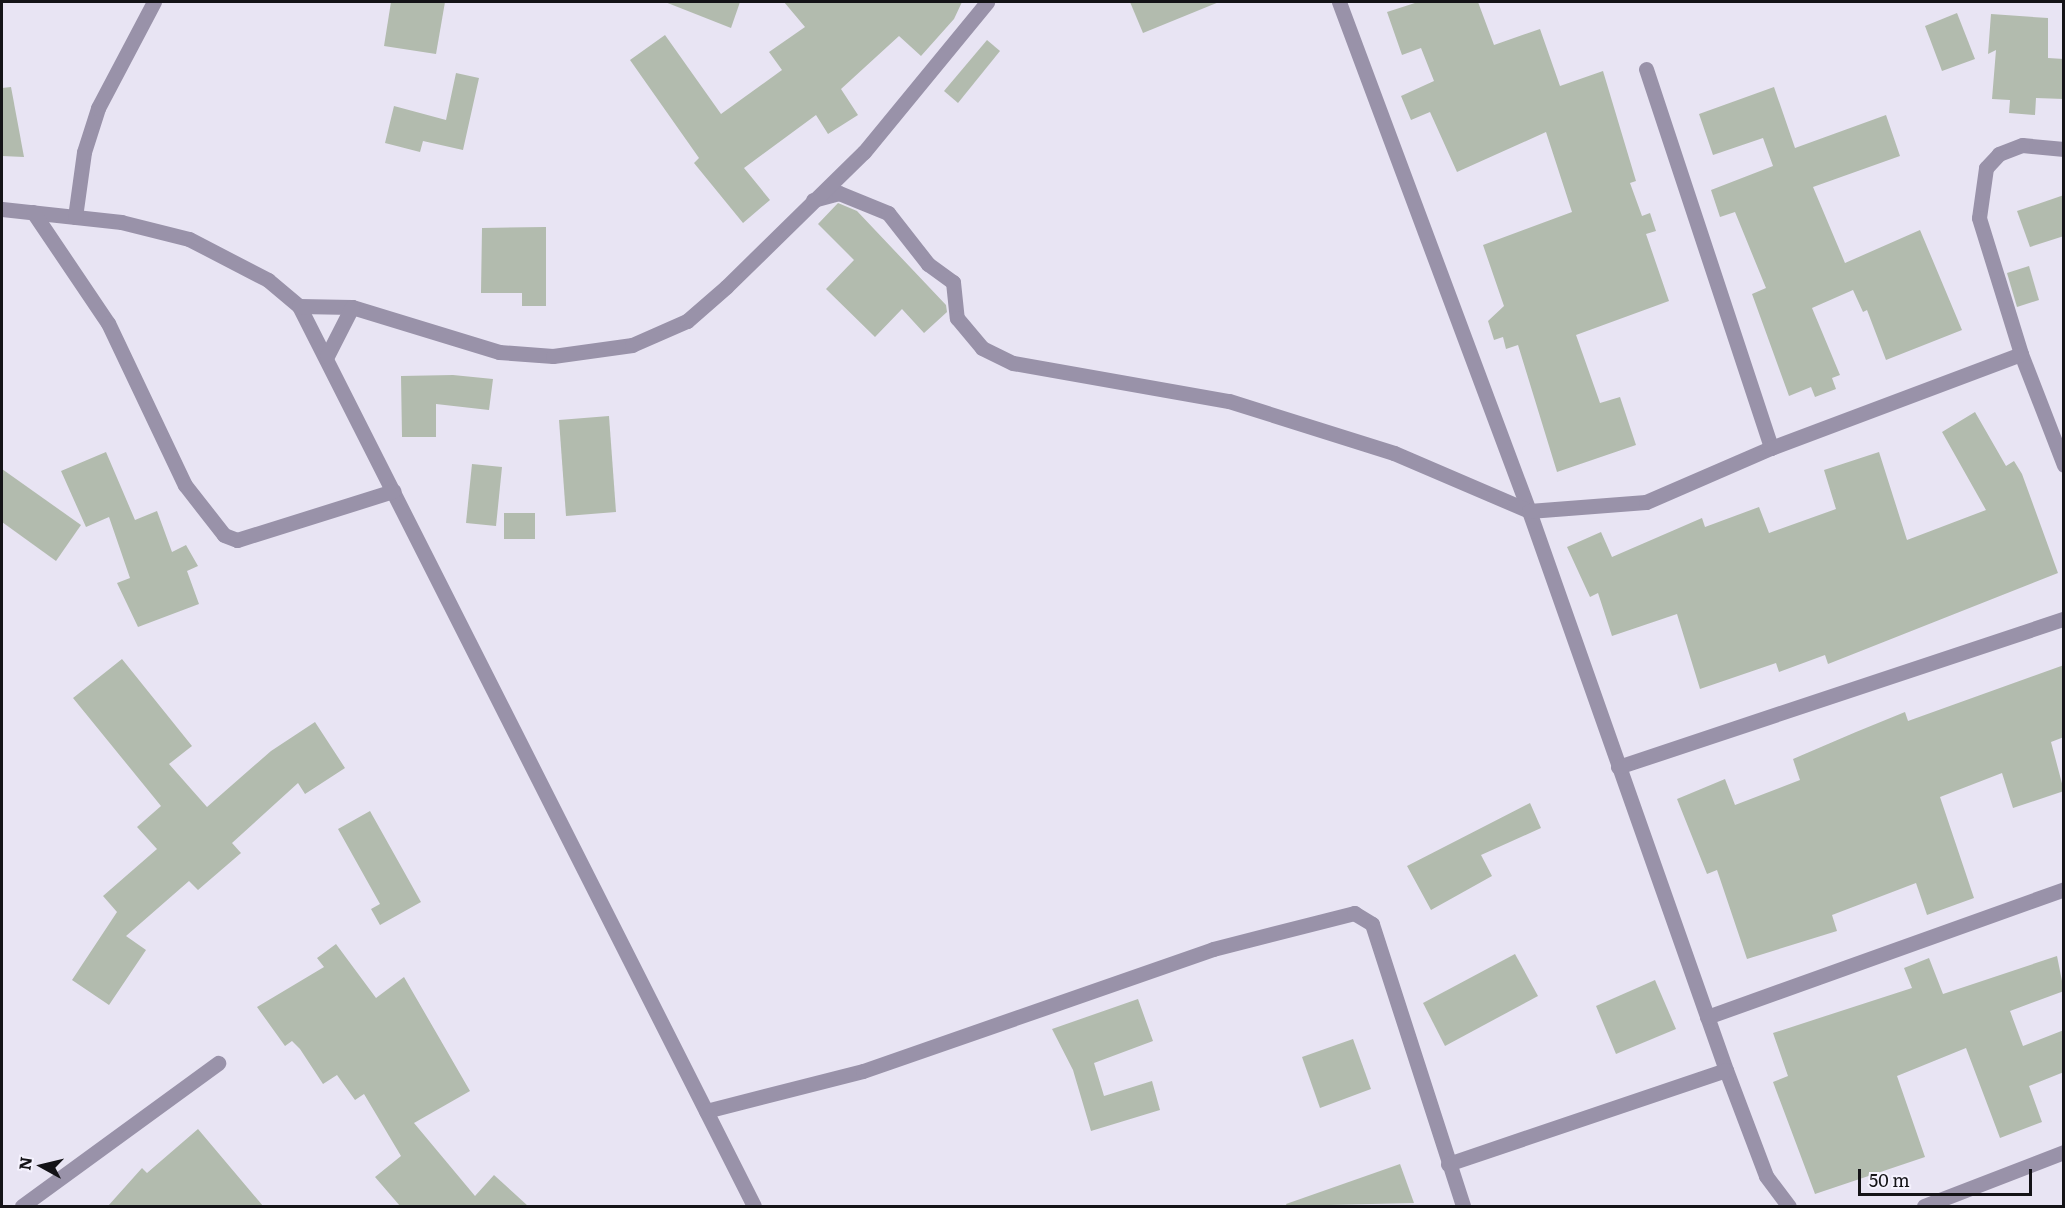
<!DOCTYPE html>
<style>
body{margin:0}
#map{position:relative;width:2065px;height:1208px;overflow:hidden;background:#e8e4f3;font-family:Literata,serif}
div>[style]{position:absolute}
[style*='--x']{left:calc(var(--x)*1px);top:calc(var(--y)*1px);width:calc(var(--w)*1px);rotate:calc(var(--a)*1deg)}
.building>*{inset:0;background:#b2bbae}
.minor>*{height:15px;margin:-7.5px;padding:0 7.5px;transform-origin:7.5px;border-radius:7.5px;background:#9992a9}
span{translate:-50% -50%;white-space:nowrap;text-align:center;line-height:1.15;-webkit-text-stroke:4.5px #f5f2fe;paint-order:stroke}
.frame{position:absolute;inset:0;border:3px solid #141317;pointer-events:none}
.north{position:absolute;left:12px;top:1136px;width:60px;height:60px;-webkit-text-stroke:4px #f5f2fe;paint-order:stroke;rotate:278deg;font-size:16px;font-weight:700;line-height:24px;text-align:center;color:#141317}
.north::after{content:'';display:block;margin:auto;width:21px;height:27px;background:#141317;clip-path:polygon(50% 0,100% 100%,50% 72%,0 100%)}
.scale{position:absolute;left:1858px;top:1169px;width:174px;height:27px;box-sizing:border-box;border:3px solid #141317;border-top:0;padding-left:8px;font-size:18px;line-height:21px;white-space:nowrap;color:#141317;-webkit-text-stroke:4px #f5f2fe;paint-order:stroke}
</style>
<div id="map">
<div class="building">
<i style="clip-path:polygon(391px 2px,445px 2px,436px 54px,384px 46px)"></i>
<i style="clip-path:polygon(665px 2px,740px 2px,731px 28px)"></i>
<i style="clip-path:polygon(784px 2px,962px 2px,954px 19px,921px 56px,899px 36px,841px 89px,858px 115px,828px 134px,816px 115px,744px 168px,770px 200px,743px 223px,694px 163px,699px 158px,630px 60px,665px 35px,721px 114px,782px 70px,769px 52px,805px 27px)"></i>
<i style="clip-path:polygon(1130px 2px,1219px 2px,1143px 33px)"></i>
<i style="clip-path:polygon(1418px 2px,1478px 2px,1494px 45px,1540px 29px,1560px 86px,1603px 71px,1636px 181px,1630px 183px,1642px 216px,1650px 213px,1656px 231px,1646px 234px,1669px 301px,1576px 335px,1600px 403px,1620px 397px,1636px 445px,1557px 472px,1518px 345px,1506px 349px,1503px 337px,1494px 340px,1488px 321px,1504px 306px,1483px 245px,1572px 212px,1546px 132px,1457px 172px,1430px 112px,1411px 120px,1401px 96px,1434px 81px,1421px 48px,1402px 55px,1387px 12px)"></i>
<i style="clip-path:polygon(1957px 13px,1975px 59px,1942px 71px,1925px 26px)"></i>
<i style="clip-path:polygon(1991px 14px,2048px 18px,2048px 58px,2064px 59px,2064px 99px,2036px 98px,2035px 115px,2009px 113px,2010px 100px,1992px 99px,1996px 50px,1988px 54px)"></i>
<i style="clip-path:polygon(987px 40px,1000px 51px,958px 103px,944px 91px)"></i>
<i style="clip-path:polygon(456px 73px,479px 78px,463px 150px,423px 141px,420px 152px,385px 143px,394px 106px,446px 120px)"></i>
<i style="clip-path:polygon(11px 87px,24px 157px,2px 156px,2px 88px)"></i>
<i style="clip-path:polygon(1774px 87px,1795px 148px,1886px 115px,1900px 156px,1813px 187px,1845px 263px,1920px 230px,1962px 330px,1886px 360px,1867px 310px,1863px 312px,1853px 290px,1812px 308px,1840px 375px,1832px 378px,1836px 389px,1815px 397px,1811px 387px,1789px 396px,1752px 294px,1766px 288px,1735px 212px,1720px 217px,1711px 190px,1773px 166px,1763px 138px,1713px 155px,1699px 114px)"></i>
<i style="clip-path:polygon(2064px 195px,2064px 236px,2030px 247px,2017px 211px)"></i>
<i style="clip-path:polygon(838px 203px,857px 211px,946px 305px,947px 312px,924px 333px,902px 309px,875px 337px,826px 289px,854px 260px,818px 224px)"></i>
<i style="clip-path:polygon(546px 227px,546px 306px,522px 306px,522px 293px,481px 293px,482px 228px)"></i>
<i style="clip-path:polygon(2029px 266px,2039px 300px,2017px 307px,2007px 273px)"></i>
<i style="clip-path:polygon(453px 375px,493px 379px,489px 410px,436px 404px,436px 437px,402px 437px,401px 376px)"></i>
<i style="clip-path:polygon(1975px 412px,2006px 466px,2014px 461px,2022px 474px,2058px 573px,1828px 664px,1825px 655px,1779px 672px,1776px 663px,1700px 689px,1677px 614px,1612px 636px,1598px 593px,1590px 597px,1567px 547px,1601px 532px,1612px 557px,1702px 518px,1705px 527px,1759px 507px,1769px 533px,1836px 509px,1824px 470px,1879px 452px,1907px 540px,1986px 510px,1942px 432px)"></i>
<i style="clip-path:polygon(609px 416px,616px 512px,566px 516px,559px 420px)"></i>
<i style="clip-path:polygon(106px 452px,135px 520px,157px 511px,172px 552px,186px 545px,198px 566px,187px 571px,199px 604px,138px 627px,117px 583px,130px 578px,109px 517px,86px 527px,61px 471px)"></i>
<i style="clip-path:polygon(472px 464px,502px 467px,496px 526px,466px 523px)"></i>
<i style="clip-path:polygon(2px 469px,81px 525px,56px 561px,2px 522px)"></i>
<i style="clip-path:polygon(504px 513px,535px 513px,535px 539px,504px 539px)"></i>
<i style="clip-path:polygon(122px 659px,192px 746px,169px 764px,207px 807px,271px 751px,315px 722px,345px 768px,305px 794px,298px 783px,232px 843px,241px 853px,198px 890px,189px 881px,126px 936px,146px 950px,109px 1005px,72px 980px,117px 912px,103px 896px,157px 849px,137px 827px,161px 806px,73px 698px)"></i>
<i style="clip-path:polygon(2064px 665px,2064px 737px,2051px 742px,2064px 791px,2013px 808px,2002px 773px,1940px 797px,1974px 898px,1927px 915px,1916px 883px,1832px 915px,1837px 931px,1747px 959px,1717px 870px,1707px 874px,1677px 799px,1725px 779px,1735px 805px,1800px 780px,1793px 759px,1856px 732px,1905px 712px,1908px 721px)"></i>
<i style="clip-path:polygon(1530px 803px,1541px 828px,1481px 855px,1492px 876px,1431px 910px,1407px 866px)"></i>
<i style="clip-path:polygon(370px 811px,421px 902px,380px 925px,371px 909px,380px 904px,338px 829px)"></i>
<i style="clip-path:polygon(336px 944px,376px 998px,404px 977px,470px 1091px,414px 1123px,475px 1196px,494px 1175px,528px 1206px,400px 1206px,375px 1177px,401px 1156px,364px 1094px,355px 1100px,337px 1075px,323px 1084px,300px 1049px,292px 1041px,285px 1046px,257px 1007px,324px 967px,317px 958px)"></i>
<i style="clip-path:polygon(1515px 954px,1538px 996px,1445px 1046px,1423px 1003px)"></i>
<i style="clip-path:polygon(2057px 956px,2064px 991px,2010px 1011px,2023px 1046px,2064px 1030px,2064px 1072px,2029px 1086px,2042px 1122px,2000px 1138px,1966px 1048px,1897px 1076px,1925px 1157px,1815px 1194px,1773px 1082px,1788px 1076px,1773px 1033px,1912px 988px,1904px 968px,1929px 958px,1943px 994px)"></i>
<i style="clip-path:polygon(1655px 980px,1676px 1029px,1616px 1054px,1596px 1006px)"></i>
<i style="clip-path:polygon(1138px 999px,1153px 1041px,1094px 1063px,1104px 1096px,1152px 1081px,1160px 1110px,1091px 1131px,1073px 1070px,1052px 1029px)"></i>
<i style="clip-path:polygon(1353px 1039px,1371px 1089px,1320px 1108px,1302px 1057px)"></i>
<i style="clip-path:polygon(198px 1129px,263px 1206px,108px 1206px,142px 1168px,147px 1173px)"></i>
<i style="clip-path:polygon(1400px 1164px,1414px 1203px,1287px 1206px,1286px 1204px)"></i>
</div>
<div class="minor">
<i style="--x:1339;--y:2;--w:543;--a:69.53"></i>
<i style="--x:1529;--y:511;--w:593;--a:70.59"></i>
<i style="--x:1726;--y:1070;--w:113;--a:69.3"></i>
<i style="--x:1766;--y:1176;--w:38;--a:53"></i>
<i style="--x:1646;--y:69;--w:399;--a:71.7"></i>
<i style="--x:2064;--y:149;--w:42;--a:-174.6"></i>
<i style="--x:2022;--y:145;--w:25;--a:159"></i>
<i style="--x:1999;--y:154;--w:19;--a:133"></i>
<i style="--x:1986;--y:168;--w:50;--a:98"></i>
<i style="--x:1979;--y:218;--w:142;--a:72.8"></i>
<i style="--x:2021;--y:354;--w:119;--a:68.8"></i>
<i style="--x:813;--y:200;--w:27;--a:-15"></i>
<i style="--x:839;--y:193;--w:53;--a:22.2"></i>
<i style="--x:888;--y:213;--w:65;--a:51.9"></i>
<i style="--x:928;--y:264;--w:31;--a:36"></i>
<i style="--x:953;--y:282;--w:36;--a:84"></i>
<i style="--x:957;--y:318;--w:39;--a:50"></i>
<i style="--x:982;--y:348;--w:34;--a:26"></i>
<i style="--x:1013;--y:363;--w:219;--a:10"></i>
<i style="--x:1229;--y:401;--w:173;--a:17.5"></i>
<i style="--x:1394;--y:453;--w:147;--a:23.2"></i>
<i style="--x:1529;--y:511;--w:117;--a:-4.4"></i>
<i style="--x:1646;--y:502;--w:136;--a:-23.4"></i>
<i style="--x:1771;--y:448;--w:267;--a:-20.6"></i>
<i style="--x:2;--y:209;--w:120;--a:6.2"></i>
<i style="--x:121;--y:222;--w:70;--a:14"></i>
<i style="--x:189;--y:239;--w:89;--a:27.4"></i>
<i style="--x:268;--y:280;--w:40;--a:40"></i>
<i style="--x:299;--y:306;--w:1008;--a:63.18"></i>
<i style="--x:33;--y:212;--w:134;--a:56"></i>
<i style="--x:108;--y:323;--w:179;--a:64.6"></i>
<i style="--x:185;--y:485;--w:63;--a:52"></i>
<i style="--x:224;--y:535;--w:14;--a:21"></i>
<i style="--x:237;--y:540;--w:164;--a:-17.4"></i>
<i style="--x:75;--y:217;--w:66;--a:-82.1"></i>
<i style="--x:84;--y:152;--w:46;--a:-72.3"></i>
<i style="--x:98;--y:108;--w:120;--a:-62.2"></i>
<i style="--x:299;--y:306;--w:53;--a:1.1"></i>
<i style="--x:352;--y:307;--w:154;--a:17"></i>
<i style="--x:499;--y:352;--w:54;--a:4.2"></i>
<i style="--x:553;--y:356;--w:80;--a:-7.9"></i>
<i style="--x:632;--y:345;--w:60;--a:-23.6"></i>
<i style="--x:687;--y:321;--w:52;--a:-41.1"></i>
<i style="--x:726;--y:287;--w:193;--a:-44.4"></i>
<i style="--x:864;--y:152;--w:194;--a:-50.6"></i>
<i style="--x:327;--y:356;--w:55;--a:-63"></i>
<i style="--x:1618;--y:767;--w:470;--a:-18.4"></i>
<i style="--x:1707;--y:1017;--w:379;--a:-19.7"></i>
<i style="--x:706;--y:1111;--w:162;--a:-14.3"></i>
<i style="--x:863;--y:1071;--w:371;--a:-19.2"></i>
<i style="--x:1213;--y:949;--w:146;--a:-14.3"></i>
<i style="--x:1354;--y:913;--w:21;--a:31"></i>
<i style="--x:1372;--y:924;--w:296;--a:72.1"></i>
<i style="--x:1448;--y:1164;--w:293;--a:-18.7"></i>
<i style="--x:22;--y:1206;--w:243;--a:-36.1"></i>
<i style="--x:1924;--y:1206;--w:150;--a:-21.1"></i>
</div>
<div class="frame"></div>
<div class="north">N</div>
<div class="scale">50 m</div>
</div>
